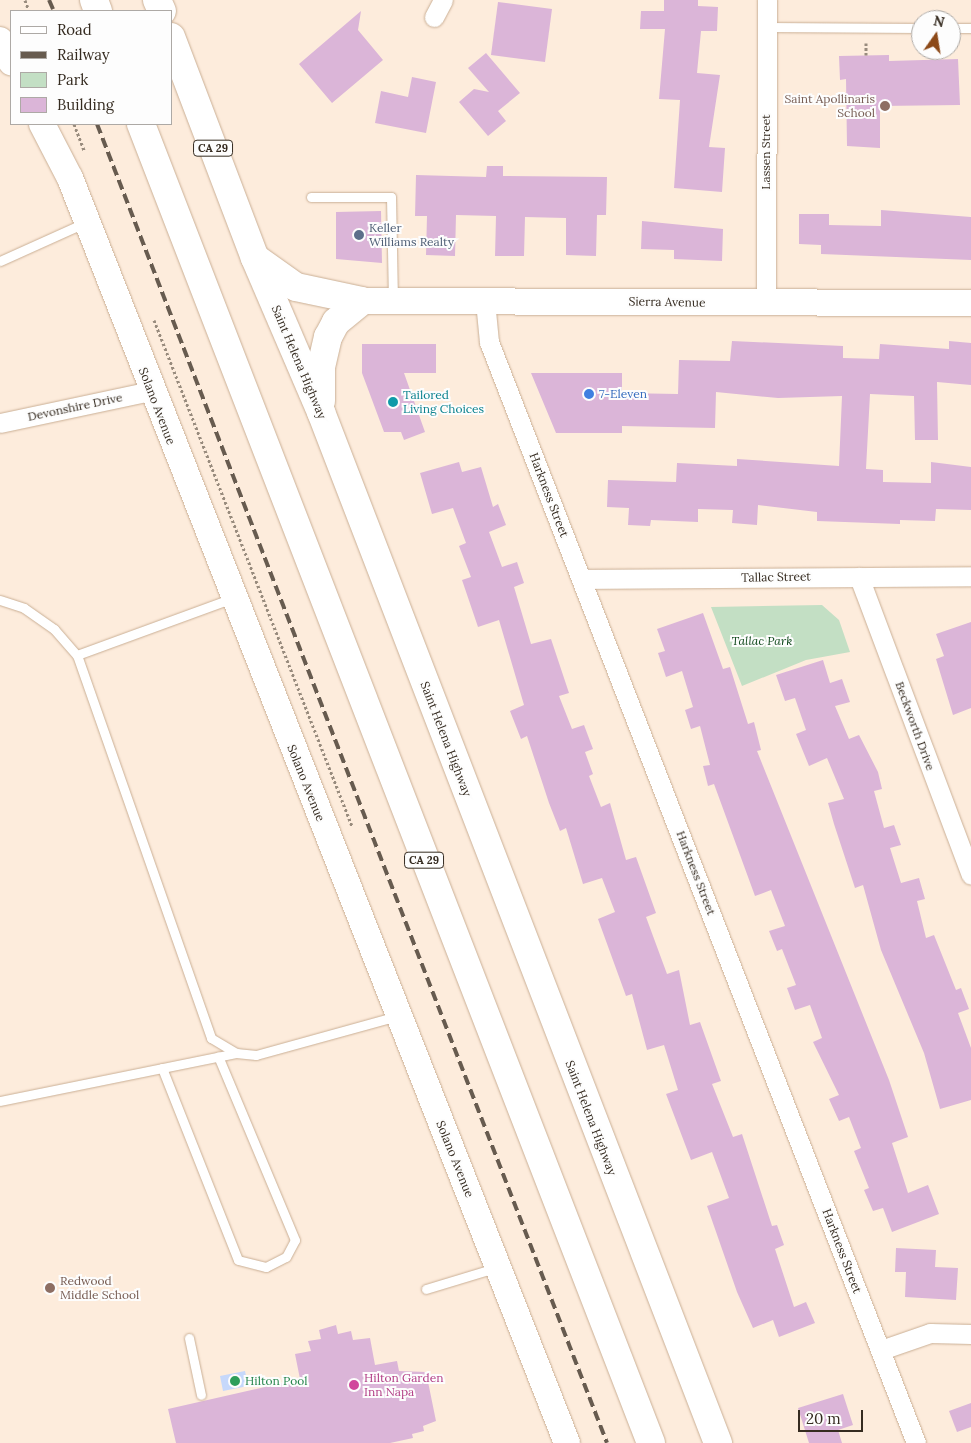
<!DOCTYPE html>
<style>
body{margin:0}
#map{position:relative;width:971px;height:1443px;overflow:hidden;background:#fdecdc;font-family:Lora,serif}
div>[style]{position:absolute}
[style*='--x']{left:calc(var(--x)*1px);top:calc(var(--y)*1px);width:calc(var(--w)*1px);rotate:calc(var(--a)*1deg)}
.green>*{inset:0;background:#c3dfc4}
.water>*{inset:0;background:#c6d8fb}
.building>*{inset:0;background:#dbb5d8}
.path>*{height:3px;margin-top:-1.5px;transform-origin:0;background:repeating-linear-gradient(90deg,#988b7d 0 2.5px,transparent 0 5px)}
.roads{filter:drop-shadow(0 0 1px #caaf95) drop-shadow(0 0 1px #caaf95)}
.lane>*{height:9px;margin:-4.5px;padding:0 4.5px;transform-origin:4.5px;border-radius:4.5px;background:#fff}
.street>*{height:19px;margin:-9.5px;padding:0 9.5px;transform-origin:9.5px;border-radius:9.5px;background:#fff}
.secondary>*{height:26px;margin:-13px;padding:0 13px;transform-origin:13px;border-radius:13px;background:#fff}
.highway>*{height:28px;margin:-14px;padding:0 14px;transform-origin:14px;border-radius:14px;background:#fff}
.rail>*{height:4px;margin-top:-2px;transform-origin:0;background:repeating-linear-gradient(90deg,#675b4f 0 10px,transparent 0 15px)}
.dots>*{width:14px;height:14px;translate:-50% -50%;box-sizing:border-box;border:2px solid #fdfdfd;border-radius:50%}
span{translate:-50% -50%;white-space:nowrap;text-align:center;line-height:1.15;-webkit-text-stroke:4px #fdfdfd;paint-order:stroke}
.shield-label span{padding:1px 4px;background:#fdfdfd;border:1px solid;border-radius:4px;-webkit-text-stroke-width:0}
.shield-label{font-size:11px;color:#352b20;font-weight:700}
.education-label{font-size:12px;color:#785e54}
.right{translate:-100% -50%;text-align:right}
.left{translate:0 -50%;text-align:left}
.street-label{font-size:12px;color:#352b20}
.service-label{font-size:12px;color:#4e5e75}
.shop-label{font-size:12px;color:#366cbe}
.culture-label{font-size:12px;color:#0d838f}
.park-label{font-size:12px;color:#10491c;font-style:italic}
.hotel-label{font-size:12px;color:#b23c85}
.leisure-label{font-size:12px;color:#27864d}
.legend{position:absolute;left:10px;top:10px;width:162px;height:115px;box-sizing:border-box;background:#fdfdfd;border:1px solid #ada9a5;margin:0;padding:6px 9px;list-style:none;font-size:15px;color:#352b20}
.legend li{display:flex;align-items:center;gap:10px;height:25px}
.legend b{width:25px;border:1px solid #ada9a5}
.north{position:absolute;left:911px;top:10px;width:50px;height:50px;box-sizing:border-box;background:#fdfdfd;border:1px solid #ada9a5;border-radius:50%;rotate:13deg;font-size:14px;font-weight:700;line-height:20px;text-align:center;color:#352b20}
.north::after{content:'';display:block;margin:auto;width:18px;height:22px;background:#8c4918;clip-path:polygon(50% 0,100% 100%,50% 72%,0 100%)}
.scale{position:absolute;left:798px;top:1410px;width:65px;height:22px;box-sizing:border-box;border:2px solid #352b20;border-top:0;padding-left:6px;font-size:15px;line-height:18px;white-space:nowrap;color:#352b20;-webkit-text-stroke:4px #fdfdfd;paint-order:stroke}
</style>
<div id="map">
<div class="green">
<i style="clip-path:polygon(822px 605px,839px 620px,850px 652px,806px 660px,742px 686px,711px 607px)"></i>
</div>
<div class="water">
<i style="clip-path:polygon(245px 1371px,248px 1386px,223px 1391px,220px 1376px)"></i>
</div>
<div class="building">
<i style="clip-path:polygon(664px 0,698px 0,698px 6px,718px 7px,717px 31px,701px 31px,697px 73px,720px 75px,709px 147px,725px 148px,722px 192px,674px 188px,680px 100px,659px 99px,665px 29px,640px 29px,641px 11px,664px 11px)"></i>
<i style="clip-path:polygon(498px 2px,552px 9px,545px 62px,491px 55px)"></i>
<i style="clip-path:polygon(361px 11px,358px 30px,383px 60px,332px 103px,299px 64px)"></i>
<i style="clip-path:polygon(486px 53px,520px 93px,498px 111px,506px 121px,488px 136px,459px 102px,474px 89px,489px 92px,468px 68px)"></i>
<i style="clip-path:polygon(889px 55px,889px 61px,958px 59px,960px 105px,880px 106px,880px 148px,847px 146px,846px 79px,840px 80px,839px 56px)"></i>
<i style="clip-path:polygon(412px 77px,436px 82px,426px 133px,375px 123px,381px 91px,408px 97px)"></i>
<i style="clip-path:polygon(487px 166px,503px 166px,503px 176px,607px 177px,606px 215px,597px 215px,596px 256px,566px 255px,566px 218px,525px 217px,524px 256px,495px 256px,496px 216px,456px 215px,455px 256px,426px 255px,427px 216px,415px 216px,416px 175px,486px 177px)"></i>
<i style="clip-path:polygon(881px 210px,971px 217px,971px 260px,821px 254px,821px 245px,799px 244px,799px 214px,829px 214px,829px 225px,881px 226px)"></i>
<i style="clip-path:polygon(381px 211px,382px 263px,336px 259px,336px 212px)"></i>
<i style="clip-path:polygon(642px 221px,723px 229px,722px 261px,674px 259px,674px 250px,641px 249px)"></i>
<i style="clip-path:polygon(732px 341px,843px 346px,843px 358px,879px 359px,880px 344px,949px 349px,949px 341px,971px 343px,971px 385px,937px 382px,938px 440px,915px 440px,914px 396px,870px 394px,866px 469px,883px 470px,883px 482px,931px 483px,931px 462px,971px 467px,971px 510px,936px 509px,935px 521px,900px 520px,900px 524px,817px 521px,817px 512px,758px 505px,757px 525px,732px 523px,733px 510px,698px 509px,698px 522px,651px 520px,650px 526px,628px 525px,629px 508px,607px 507px,608px 480px,676px 482px,677px 463px,737px 466px,737px 459px,839px 466px,842px 396px,778px 398px,716px 392px,715px 428px,622px 426px,622px 433px,556px 433px,531px 373px,622px 373px,622px 393px,678px 394px,679px 360px,730px 361px)"></i>
<i style="clip-path:polygon(362px 344px,436px 344px,436px 373px,404px 373px,425px 432px,404px 440px,401px 432px,384px 432px,362px 373px)"></i>
<i style="clip-path:polygon(459px 462px,462px 472px,481px 467px,493px 507px,498px 504px,506px 525px,489px 532px,502px 567px,517px 562px,524px 583px,514px 587px,531px 644px,551px 639px,569px 693px,559px 696px,572px 729px,584px 725px,593px 749px,585px 752px,593px 774px,589px 776px,601px 807px,610px 803px,626px 860px,636px 857px,656px 913px,646px 917px,667px 974px,679px 970px,690px 1025px,700px 1022px,721px 1081px,712px 1084px,733px 1137px,742px 1134px,772px 1226px,777px 1225px,784px 1245px,775px 1249px,794px 1307px,806px 1302px,815px 1323px,779px 1337px,773px 1320px,753px 1328px,737px 1292px,707px 1206px,729px 1198px,712px 1152px,691px 1160px,666px 1094px,678px 1090px,664px 1045px,647px 1050px,632px 994px,626px 996px,598px 919px,615px 912px,602px 878px,583px 884px,566px 828px,560px 831px,549px 803px,527px 736px,521px 739px,510px 711px,524px 705px,499px 620px,478px 627px,462px 580px,471px 577px,459px 546px,466px 543px,453px 508px,432px 514px,420px 473px)"></i>
<i style="clip-path:polygon(703px 613px,723px 669px,730px 667px,748px 724px,754px 722px,761px 750px,757px 751px,889px 1080px,908px 1137px,892px 1143px,908px 1193px,928px 1185px,939px 1214px,892px 1232px,883px 1208px,873px 1211px,864px 1190px,869px 1188px,854px 1151px,861px 1148px,849px 1117px,839px 1121px,829px 1099px,839px 1095px,813px 1042px,822px 1038px,810px 1005px,795px 1010px,787px 988px,796px 985px,782px 949px,777px 951px,769px 931px,785px 926px,771px 890px,755px 896px,714px 784px,708px 786px,703px 766px,710px 765px,700px 726px,691px 729px,685px 710px,693px 707px,682px 671px,666px 677px,658px 653px,665px 651px,657px 629px)"></i>
<i style="clip-path:polygon(971px 622px,971px 708px,953px 715px,936px 659px,944px 656px,936px 634px)"></i>
<i style="clip-path:polygon(823px 660px,830px 683px,842px 679px,850px 702px,835px 706px,849px 739px,859px 735px,878px 772px,882px 789px,874px 791px,884px 828px,894px 825px,901px 845px,890px 848px,901px 883px,919px 878px,925px 899px,917px 901px,926px 938px,934px 935px,956px 990px,961px 988px,969px 1009px,958px 1013px,971px 1048px,971px 1100px,940px 1109px,924px 1053px,881px 950px,863px 885px,855px 888px,834px 824px,828px 803px,844px 799px,827px 758px,809px 766px,796px 734px,806px 730px,795px 698px,785px 701px,776px 675px)"></i>
<i style="clip-path:polygon(896px 1248px,936px 1250px,935px 1267px,958px 1268px,956px 1300px,905px 1297px,906px 1272px,895px 1272px)"></i>
<i style="clip-path:polygon(336px 1325px,338px 1334px,351px 1331px,353px 1340px,370px 1338px,375px 1365px,397px 1361px,399px 1371px,426px 1372px,436px 1421px,423px 1426px,424px 1431px,412px 1434px,413px 1438px,390px 1443px,176px 1443px,168px 1409px,300px 1379px,295px 1354px,311px 1351px,308px 1341px,321px 1339px,319px 1330px)"></i>
<i style="clip-path:polygon(843px 1394px,853px 1425px,838px 1430px,842px 1443px,809px 1443px,798px 1408px)"></i>
<i style="clip-path:polygon(971px 1403px,971px 1427px,957px 1432px,949px 1411px)"></i>
</div>
<div class="path">
<i style="--x:25;--y:0;--w:12;--a:70"></i>
<i style="--x:866;--y:43;--w:12;--a:90"></i>
<i style="--x:74;--y:124;--w:28;--a:69"></i>
<i style="--x:154;--y:320;--w:543;--a:68.63"></i>
</div>
<div class="roads">
<div class="lane">
<i style="--x:766;--y:27;--w:155;--a:0.4"></i>
<i style="--x:951;--y:28;--w:20;--a:0"></i>
<i style="--x:311;--y:197;--w:80;--a:0"></i>
<i style="--x:391;--y:197;--w:102;--a:88.9"></i>
<i style="--x:0;--y:261;--w:92;--a:-24.3"></i>
<i style="--x:0;--y:600;--w:25;--a:18"></i>
<i style="--x:24;--y:608;--w:37;--a:35"></i>
<i style="--x:54;--y:629;--w:35;--a:49"></i>
<i style="--x:77;--y:655;--w:406;--a:70.7"></i>
<i style="--x:211;--y:1038;--w:29;--a:31"></i>
<i style="--x:236;--y:1053;--w:20;--a:6"></i>
<i style="--x:256;--y:1055;--w:147;--a:-15.4"></i>
<i style="--x:77;--y:655;--w:166;--a:-20.1"></i>
<i style="--x:162;--y:1068;--w:206;--a:68.4"></i>
<i style="--x:238;--y:1260;--w:29;--a:14"></i>
<i style="--x:266;--y:1267;--w:22;--a:-27"></i>
<i style="--x:286;--y:1257;--w:19;--a:-62"></i>
<i style="--x:295;--y:1240;--w:199;--a:-112.7"></i>
<i style="--x:0;--y:1101;--w:241;--a:-11.5"></i>
<i style="--x:426;--y:1289;--w:72;--a:-16.9"></i>
<i style="--x:189;--y:1338;--w:58;--a:78.1"></i>
</div>
<div class="street">
<i style="--x:434;--y:17;--w:19;--a:-62"></i>
<i style="--x:485;--y:301;--w:41;--a:84.4"></i>
<i style="--x:489;--y:342;--w:1181;--a:68.8"></i>
<i style="--x:766;--y:303;--w:303;--a:-89.8"></i>
<i style="--x:0;--y:423;--w:154;--a:-12"></i>
<i style="--x:859;--y:577;--w:318;--a:69.4"></i>
<i style="--x:582;--y:579;--w:389;--a:-0.4"></i>
<i style="--x:881;--y:1350;--w:52;--a:-19.1"></i>
<i style="--x:930;--y:1333;--w:41;--a:1.4"></i>
</div>
<div class="secondary">
<i style="--x:0;--y:40;--w:25;--a:63"></i>
<i style="--x:42;--y:124;--w:61;--a:62.6"></i>
<i style="--x:70;--y:178;--w:1359;--a:68.55"></i>
<i style="--x:362;--y:301;--w:609;--a:0.19"></i>
</div>
<div class="highway">
<i style="--x:94;--y:0;--w:12;--a:70"></i>
<i style="--x:157;--y:0;--w:12;--a:66"></i>
<i style="--x:171;--y:37;--w:236;--a:69.2"></i>
<i style="--x:255;--y:258;--w:168;--a:66.8"></i>
<i style="--x:321;--y:412;--w:1105;--a:68.94"></i>
<i style="--x:141;--y:124;--w:1414;--a:68.86"></i>
<i style="--x:255;--y:258;--w:50;--a:35.3"></i>
<i style="--x:296;--y:287;--w:67;--a:12"></i>
<i style="--x:321;--y:401;--w:34;--a:-90"></i>
<i style="--x:321;--y:367;--w:31;--a:-77"></i>
<i style="--x:328;--y:337;--w:17;--a:-62"></i>
<i style="--x:336;--y:322;--w:33;--a:-39"></i>
</div>
</div>
<div class="rail">
<i style="--x:49;--y:0;--w:12;--a:66"></i>
<i style="--x:97;--y:124;--w:1414;--a:68.86"></i>
</div>
<div class="dots">
<i style="left:885px;top:106px;background:#8d6e63"></i>
<i style="left:359px;top:235px;background:#5c6f8a"></i>
<i style="left:589px;top:394px;background:#3f7fe0"></i>
<i style="left:393px;top:402px;background:#0f9aa8"></i>
<i style="left:50px;top:1288px;background:#8d6e63"></i>
<i style="left:235px;top:1381px;background:#2e9e5b"></i>
<i style="left:354px;top:1385px;background:#d1479c"></i>
</div>
<div class="shield-label">
<span style="left:213px;top:148px">CA 29</span>
<span style="left:424px;top:860px">CA 29</span>
</div>
<div class="education-label">
<span class="right" style="left:875px;top:106px">Saint Apollinaris<br>School</span>
<span class="left" style="left:60px;top:1288px">Redwood<br>Middle School</span>
</div>
<div class="street-label">
<span style="left:766px;top:152px;rotate:-90deg">Lassen Street</span>
<span style="left:667px;top:302px;rotate:1deg">Sierra Avenue</span>
<span style="left:299px;top:362px;rotate:67deg">Saint Helena Highway</span>
<span style="left:157px;top:406px;rotate:69deg">Solano Avenue</span>
<span style="left:75px;top:407px;rotate:-12deg">Devonshire Drive</span>
<span style="left:549px;top:495px;rotate:69deg">Harkness Street</span>
<span style="left:776px;top:577px;rotate:-1deg">Tallac Street</span>
<span style="left:915px;top:726px;rotate:70deg">Beckworth Drive</span>
<span style="left:446px;top:739px;rotate:69deg">Saint Helena Highway</span>
<span style="left:306px;top:783px;rotate:68deg">Solano Avenue</span>
<span style="left:696px;top:873px;rotate:69deg">Harkness Street</span>
<span style="left:591px;top:1118px;rotate:69deg">Saint Helena Highway</span>
<span style="left:455px;top:1159px;rotate:68deg">Solano Avenue</span>
<span style="left:842px;top:1251px;rotate:69deg">Harkness Street</span>
</div>
<div class="service-label">
<span class="left" style="left:369px;top:235px">Keller<br>Williams Realty</span>
</div>
<div class="shop-label">
<span class="left" style="left:599px;top:394px">7-Eleven</span>
</div>
<div class="culture-label">
<span class="left" style="left:403px;top:402px">Tailored<br>Living Choices</span>
</div>
<div class="park-label">
<span style="left:762px;top:641px">Tallac Park</span>
</div>
<div class="hotel-label">
<span class="left" style="left:364px;top:1385px">Hilton Garden<br>Inn Napa</span>
</div>
<div class="leisure-label">
<span class="left" style="left:245px;top:1381px">Hilton Pool</span>
</div>
<ul class="legend">
<li><b style="height:6px;background:#fff"></b>Road</li>
<li><b style="height:6px;background:#675b4f"></b>Railway</li>
<li><b style="height:14px;background:#c3dfc4"></b>Park</li>
<li><b style="height:14px;background:#dbb5d8"></b>Building</li>
</ul>
<div class="north">N</div>
<div class="scale">20 m</div>
</div>
